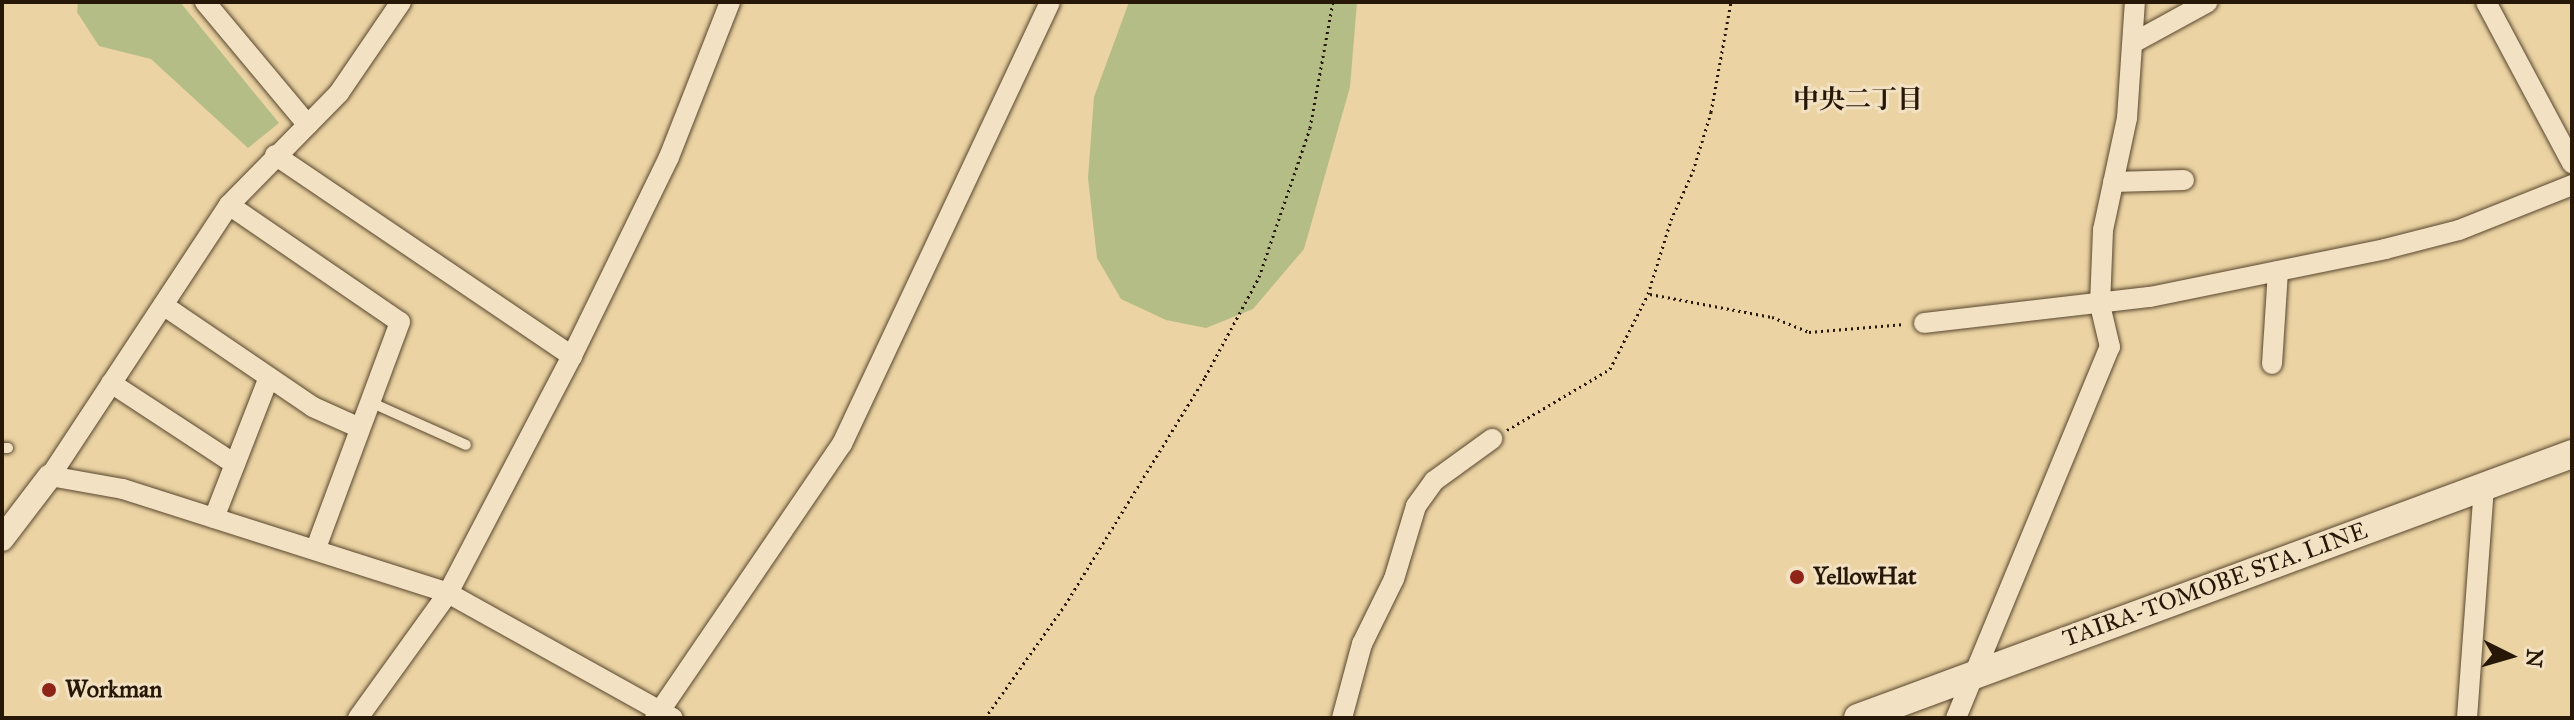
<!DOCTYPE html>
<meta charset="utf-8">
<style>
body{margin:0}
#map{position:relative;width:2574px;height:720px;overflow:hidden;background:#ebd3a3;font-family:"IM FELL Great Primer","Noto Serif JP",serif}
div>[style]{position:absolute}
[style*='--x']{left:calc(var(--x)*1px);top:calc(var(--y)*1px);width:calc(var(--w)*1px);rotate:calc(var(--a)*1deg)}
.green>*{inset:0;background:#b5bd87}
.path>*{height:3px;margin-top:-1.5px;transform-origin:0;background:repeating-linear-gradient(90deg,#271707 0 2px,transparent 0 6px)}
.roads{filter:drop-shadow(0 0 2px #58462e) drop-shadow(0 0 2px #58462e)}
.service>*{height:10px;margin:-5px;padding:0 5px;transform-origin:5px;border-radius:5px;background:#f2e2c3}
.minor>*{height:20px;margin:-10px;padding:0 10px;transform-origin:10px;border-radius:10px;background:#f2e2c3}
.tertiary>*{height:24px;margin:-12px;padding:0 12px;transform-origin:12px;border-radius:12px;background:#f2e2c3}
.secondary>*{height:28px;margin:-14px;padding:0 14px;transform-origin:14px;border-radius:14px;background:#f2e2c3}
.dots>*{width:22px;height:22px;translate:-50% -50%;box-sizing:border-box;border:4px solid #f2e2c3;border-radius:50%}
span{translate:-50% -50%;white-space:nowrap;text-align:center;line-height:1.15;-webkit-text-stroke:6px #f2e2c3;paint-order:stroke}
.poi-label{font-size:24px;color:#271707;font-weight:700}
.left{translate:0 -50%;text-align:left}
.street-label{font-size:24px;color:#271707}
.neighbourhood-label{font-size:26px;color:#271707;font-weight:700}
.frame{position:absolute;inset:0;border:4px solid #271707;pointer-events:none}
.north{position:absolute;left:2470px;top:616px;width:80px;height:80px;-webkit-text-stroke:6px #f2e2c3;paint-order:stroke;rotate:95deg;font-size:22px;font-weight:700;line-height:32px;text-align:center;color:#271707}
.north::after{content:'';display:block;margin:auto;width:28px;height:36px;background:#271707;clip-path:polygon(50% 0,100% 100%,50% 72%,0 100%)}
</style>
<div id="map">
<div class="green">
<i style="clip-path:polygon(78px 2px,180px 2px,279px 123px,248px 148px,151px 59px,99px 46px,77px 12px)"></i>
<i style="clip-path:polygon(1129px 2px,1357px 2px,1350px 87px,1304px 249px,1253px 309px,1206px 328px,1166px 320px,1121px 299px,1097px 258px,1088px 178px,1094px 97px)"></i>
</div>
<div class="path">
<i style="--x:1650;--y:294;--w:124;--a:10.7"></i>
<i style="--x:1772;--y:317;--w:40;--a:22"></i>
<i style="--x:1809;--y:332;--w:96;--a:-4.8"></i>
<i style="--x:1507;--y:430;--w:120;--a:-30.6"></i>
<i style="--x:1610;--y:369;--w:84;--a:-63.1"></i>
<i style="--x:1648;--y:294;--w:77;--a:-72.7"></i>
<i style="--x:1671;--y:220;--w:54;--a:-65.8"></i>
<i style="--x:1693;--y:171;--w:62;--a:-73"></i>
<i style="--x:1711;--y:112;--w:112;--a:-79.7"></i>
<i style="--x:985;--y:718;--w:138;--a:-54.7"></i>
<i style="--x:1065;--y:605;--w:268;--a:-58.4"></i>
<i style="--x:1205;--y:377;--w:114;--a:-61.6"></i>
<i style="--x:1259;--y:277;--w:157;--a:-71.1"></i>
<i style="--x:1310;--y:128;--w:128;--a:-79.7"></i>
</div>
<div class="roads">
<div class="service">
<i style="--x:370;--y:402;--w:105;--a:24.1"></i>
<i style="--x:2;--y:448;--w:6;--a:0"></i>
</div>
<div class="minor">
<i style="--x:205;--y:2;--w:160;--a:50.1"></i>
<i style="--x:401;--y:2;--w:110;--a:124.3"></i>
<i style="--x:339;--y:93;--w:157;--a:134.5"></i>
<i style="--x:229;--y:205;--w:325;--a:123.4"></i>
<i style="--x:50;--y:476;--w:74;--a:10.1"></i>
<i style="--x:123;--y:489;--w:341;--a:17.7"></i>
<i style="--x:448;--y:593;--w:257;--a:29.1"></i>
<i style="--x:2486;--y:2;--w:183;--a:61.9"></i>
<i style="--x:2133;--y:43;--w:85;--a:-28.7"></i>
<i style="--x:275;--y:155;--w:359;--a:34.1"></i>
<i style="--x:2113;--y:182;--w:71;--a:-1.6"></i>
<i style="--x:229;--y:205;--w:207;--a:34.4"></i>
<i style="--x:400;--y:322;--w:243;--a:110.4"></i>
<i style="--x:163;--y:305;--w:181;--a:34.2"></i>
<i style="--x:313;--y:407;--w:51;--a:24.1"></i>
<i style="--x:1924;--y:323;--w:227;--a:-6.6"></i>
<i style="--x:2150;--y:297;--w:240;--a:-11.5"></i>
<i style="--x:2385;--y:249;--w:76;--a:-14.4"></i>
<i style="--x:2459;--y:230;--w:122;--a:-21.7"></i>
<i style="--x:2272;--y:364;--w:93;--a:-86.3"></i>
<i style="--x:111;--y:383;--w:148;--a:33.2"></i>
<i style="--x:214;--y:518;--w:151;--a:-68.7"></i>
<i style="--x:358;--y:718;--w:154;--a:-54.2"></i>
<i style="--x:448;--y:593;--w:267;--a:-62.4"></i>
<i style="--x:572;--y:356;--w:221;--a:-64"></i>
<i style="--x:669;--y:157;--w:167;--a:-68.5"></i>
<i style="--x:655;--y:718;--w:332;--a:-55.7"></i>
<i style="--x:842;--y:444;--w:488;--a:-64.8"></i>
<i style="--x:1342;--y:718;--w:77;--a:-74.9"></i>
<i style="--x:1362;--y:644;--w:72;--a:-63.8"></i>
<i style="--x:1394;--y:579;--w:76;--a:-73.2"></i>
<i style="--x:1416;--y:506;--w:31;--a:-54"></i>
<i style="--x:1434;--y:481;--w:72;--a:-35.9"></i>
<i style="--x:1956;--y:718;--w:402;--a:-67.5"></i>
<i style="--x:2110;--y:347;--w:43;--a:-103.4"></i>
<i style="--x:2100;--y:305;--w:75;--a:-87.7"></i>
<i style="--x:2103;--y:230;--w:115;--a:-77.9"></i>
<i style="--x:2127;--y:118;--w:116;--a:-86.1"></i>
<i style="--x:2467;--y:718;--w:233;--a:-85.8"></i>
</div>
<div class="tertiary">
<i style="--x:2;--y:539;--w:79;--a:-52.7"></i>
</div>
<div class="secondary">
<i style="--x:1858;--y:718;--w:761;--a:-20.29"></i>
</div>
</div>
<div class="dots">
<i style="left:1797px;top:577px;background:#8f2418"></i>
<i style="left:49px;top:690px;background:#8f2418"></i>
</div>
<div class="poi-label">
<span class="left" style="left:1813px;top:577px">YellowHat</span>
<span class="left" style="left:65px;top:690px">Workman</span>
</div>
<div class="street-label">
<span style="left:2215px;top:585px;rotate:-20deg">TAIRA-TOMOBE STA. LINE</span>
</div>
<div class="neighbourhood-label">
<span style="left:1858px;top:100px">中央二丁目</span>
</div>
<div class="frame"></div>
<div class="north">N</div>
</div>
